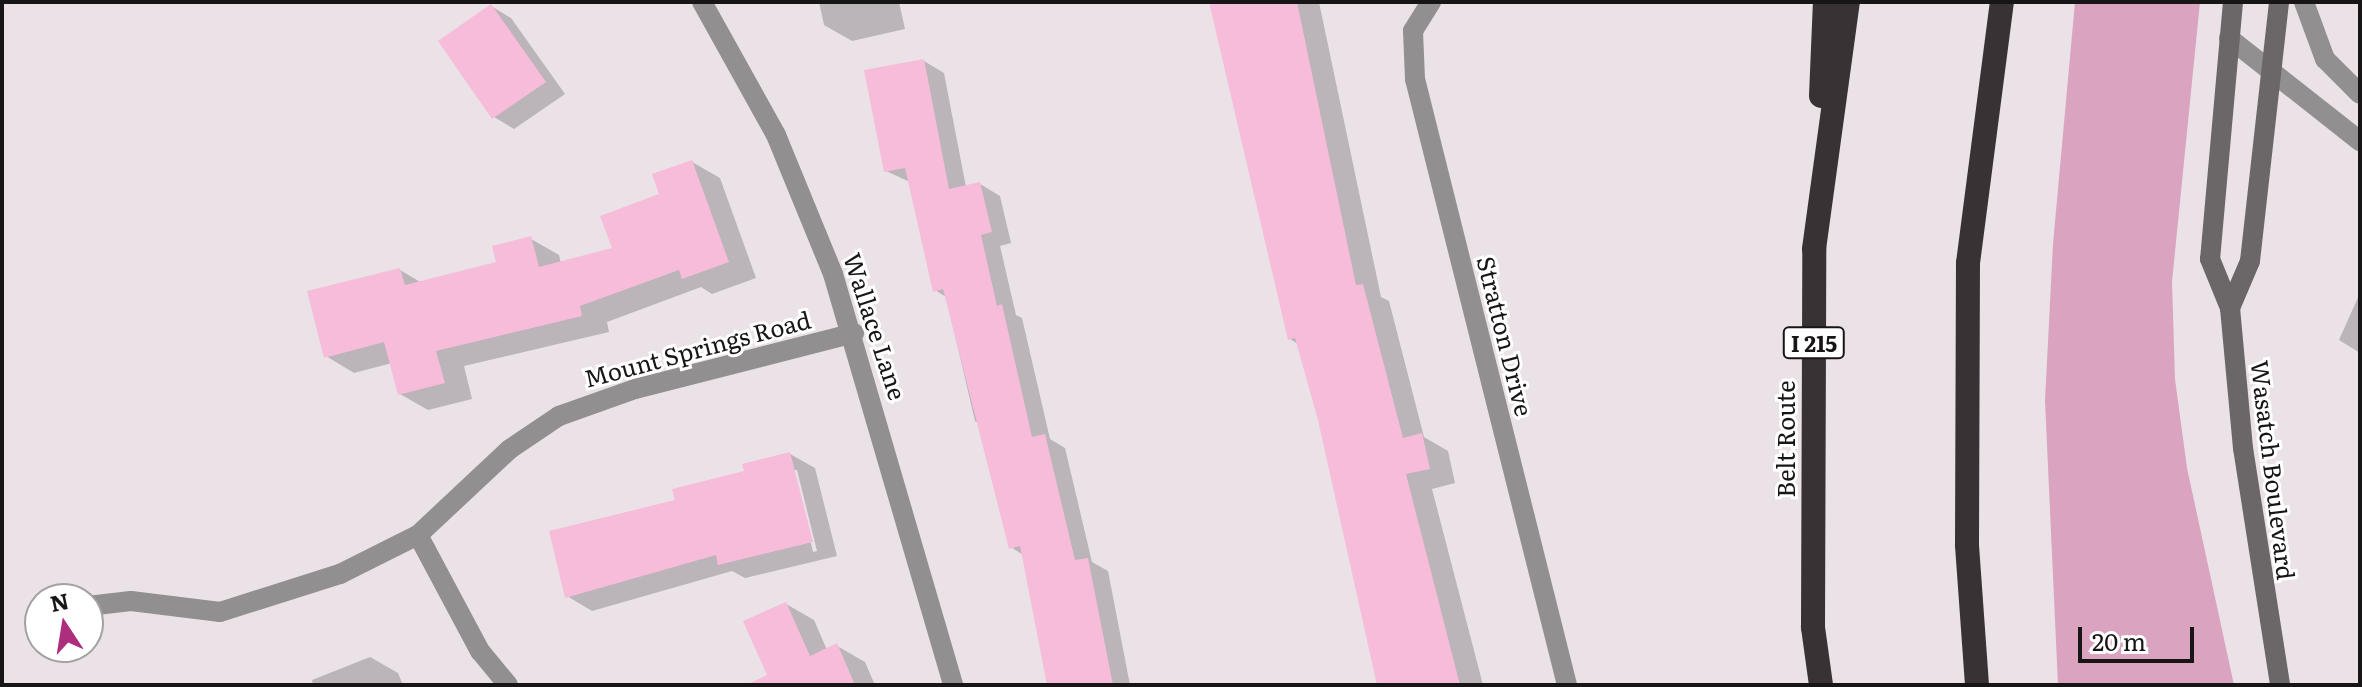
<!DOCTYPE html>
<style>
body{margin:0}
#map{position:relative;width:2362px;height:687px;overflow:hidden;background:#eae2e6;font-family:Literata,serif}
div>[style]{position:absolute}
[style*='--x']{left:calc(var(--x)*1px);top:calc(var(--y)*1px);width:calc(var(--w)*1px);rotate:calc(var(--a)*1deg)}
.green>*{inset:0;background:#daa3bf}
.shadow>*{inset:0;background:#0003}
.building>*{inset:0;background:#f6bcd9}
.street>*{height:20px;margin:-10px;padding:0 10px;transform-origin:10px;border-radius:10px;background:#928f90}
.secondary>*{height:20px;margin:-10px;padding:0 10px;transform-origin:10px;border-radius:10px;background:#6b6668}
.highway>*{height:24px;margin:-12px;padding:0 12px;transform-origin:12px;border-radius:12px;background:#383235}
span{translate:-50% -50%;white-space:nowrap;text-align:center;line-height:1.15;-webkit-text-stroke:6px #fff;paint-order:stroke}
.shield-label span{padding:2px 6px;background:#fff;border:2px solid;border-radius:6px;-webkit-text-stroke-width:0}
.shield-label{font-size:22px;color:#181516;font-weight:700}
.street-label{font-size:24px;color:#181516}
.frame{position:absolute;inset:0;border:4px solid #181516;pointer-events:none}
.north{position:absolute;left:24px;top:583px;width:80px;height:80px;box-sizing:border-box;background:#fff;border:2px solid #a3a1a2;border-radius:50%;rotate:348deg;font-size:22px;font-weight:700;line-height:32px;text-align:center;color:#181516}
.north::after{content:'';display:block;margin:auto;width:28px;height:36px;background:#ad2e7c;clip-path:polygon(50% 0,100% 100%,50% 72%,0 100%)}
.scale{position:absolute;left:2078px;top:627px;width:116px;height:36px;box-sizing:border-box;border:4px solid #181516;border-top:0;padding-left:10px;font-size:24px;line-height:28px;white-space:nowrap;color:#181516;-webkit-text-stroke:6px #fff;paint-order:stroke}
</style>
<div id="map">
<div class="green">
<i style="clip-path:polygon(2075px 2px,2200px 2px,2172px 282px,2175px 379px,2187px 468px,2234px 685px,2058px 685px,2045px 401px,2053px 244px)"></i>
</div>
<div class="shadow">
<i style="clip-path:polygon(819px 2px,899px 2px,905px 29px,852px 41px,824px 25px)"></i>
<i style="clip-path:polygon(1211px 2px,1319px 2px,1381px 297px,1389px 301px,1424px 437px,1448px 451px,1455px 483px,1432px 489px,1483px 685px,1380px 685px,1320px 419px,1298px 344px,1290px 339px)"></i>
<i style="clip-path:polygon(491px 6px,511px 18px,565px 94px,514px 129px,494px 117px)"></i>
<i style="clip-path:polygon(924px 61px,944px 73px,966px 187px,980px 184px,1000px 196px,1011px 243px,1000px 246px,1016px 315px,1022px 318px,1050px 439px,1065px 448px,1092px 562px,1108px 571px,1130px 685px,1066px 685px,1023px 555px,1011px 547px,983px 426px,975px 421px,946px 297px,935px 290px,910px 182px,886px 171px)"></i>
<i style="clip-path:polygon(692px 162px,720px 178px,756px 278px,712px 294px,701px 287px,607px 322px,609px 332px,464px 366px,472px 399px,428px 410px,400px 394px,392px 363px,354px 373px,326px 356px,400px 270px,422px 283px,498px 264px,531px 239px,559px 255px,561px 264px,615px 250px)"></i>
<i style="clip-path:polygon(2360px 293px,2360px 353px,2339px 340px)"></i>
<i style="clip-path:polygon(evenodd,790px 454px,815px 468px,837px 556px,745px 578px,732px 571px,592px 611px,567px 596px,678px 501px,790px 454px,793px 470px,797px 470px,817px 551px,813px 552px,793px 470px)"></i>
<i style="clip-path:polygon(786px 604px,814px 620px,827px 650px,837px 646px,865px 662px,875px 685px,774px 685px)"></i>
<i style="clip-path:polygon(370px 657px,398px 673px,403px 685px,313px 685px,312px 680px)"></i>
</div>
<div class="building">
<i style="clip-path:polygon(1209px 2px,1297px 2px,1356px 285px,1363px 284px,1403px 438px,1422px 433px,1430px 469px,1406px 474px,1460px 685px,1377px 685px,1318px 420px,1295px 338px,1288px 340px)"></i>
<i style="clip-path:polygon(491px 4px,546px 82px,492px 119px,438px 41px)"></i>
<i style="clip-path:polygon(924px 59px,949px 189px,980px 182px,992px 232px,981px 235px,997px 306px,1002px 304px,1032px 437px,1045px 434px,1075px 560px,1088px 558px,1113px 685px,1047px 685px,1020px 546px,1009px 549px,943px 289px,933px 292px,905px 168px,884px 172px,864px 70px)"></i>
<i style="clip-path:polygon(692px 160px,729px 262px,682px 279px,679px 270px,580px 306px,582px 316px,436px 351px,445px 383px,398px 395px,384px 342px,324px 358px,307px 291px,400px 268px,405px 285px,496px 262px,492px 246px,531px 236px,539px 267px,612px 248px,600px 216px,659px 194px,652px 174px)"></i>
<i style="clip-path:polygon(790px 452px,813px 542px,718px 565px,716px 555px,565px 598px,549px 531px,675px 500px,672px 489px,744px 471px,742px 464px)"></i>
<i style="clip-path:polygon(786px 602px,810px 656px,837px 643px,855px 685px,746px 685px,767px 675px,743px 621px)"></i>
</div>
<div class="street">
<i style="--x:702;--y:2;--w:152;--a:60.9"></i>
<i style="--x:776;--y:135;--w:150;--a:67.7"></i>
<i style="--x:833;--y:274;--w:428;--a:73.7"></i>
<i style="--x:1431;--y:2;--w:34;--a:122"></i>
<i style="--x:1413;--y:31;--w:48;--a:87.6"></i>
<i style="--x:1415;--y:79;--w:625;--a:75.92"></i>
<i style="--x:2304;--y:2;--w:61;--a:69.8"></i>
<i style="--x:2325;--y:59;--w:49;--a:45"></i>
<i style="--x:2229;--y:38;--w:167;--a:38.2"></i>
<i style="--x:418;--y:535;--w:132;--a:61.9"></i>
<i style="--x:480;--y:651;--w:44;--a:50.5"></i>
<i style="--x:88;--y:606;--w:43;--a:-6.6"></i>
<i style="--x:131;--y:601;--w:90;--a:7"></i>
<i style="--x:220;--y:612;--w:126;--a:-17.6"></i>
<i style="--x:340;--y:574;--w:87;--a:-26.6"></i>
<i style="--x:418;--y:535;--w:126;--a:-43.1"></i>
<i style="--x:510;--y:449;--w:59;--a:-34"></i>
<i style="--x:559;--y:416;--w:81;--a:-19.6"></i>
<i style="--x:635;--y:389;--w:226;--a:-14.3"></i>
</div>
<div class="secondary">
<i style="--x:2233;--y:2;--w:258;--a:95.1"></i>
<i style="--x:2210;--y:259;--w:53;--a:67.8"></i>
<i style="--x:2230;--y:308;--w:141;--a:84.7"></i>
<i style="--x:2243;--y:448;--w:240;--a:81.1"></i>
<i style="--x:2230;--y:308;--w:51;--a:-66.9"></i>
<i style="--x:2250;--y:261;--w:261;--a:-83.6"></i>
</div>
<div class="highway">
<i style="--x:1821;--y:96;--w:94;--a:-87.6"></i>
<i style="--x:1821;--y:685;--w:59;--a:-97.9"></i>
<i style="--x:1813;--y:627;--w:378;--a:-89.8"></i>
<i style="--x:1814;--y:249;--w:249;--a:-82.2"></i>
<i style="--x:1977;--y:685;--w:141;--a:-94.1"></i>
<i style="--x:1967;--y:544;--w:281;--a:-89.8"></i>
<i style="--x:1968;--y:263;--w:263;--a:-82.6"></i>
</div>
<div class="shield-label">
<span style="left:1814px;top:343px">I 215</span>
</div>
<div class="street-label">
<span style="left:876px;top:326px;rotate:72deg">Wallace Lane</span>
<span style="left:1506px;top:336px;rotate:76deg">Stratton Drive</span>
<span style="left:697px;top:348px;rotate:-15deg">Mount Springs Road</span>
<span style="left:1785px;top:439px;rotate:-90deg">Belt Route</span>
<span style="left:2274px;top:470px;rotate:83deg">Wasatch Boulevard</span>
</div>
<div class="frame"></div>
<div class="north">N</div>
<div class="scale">20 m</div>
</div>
